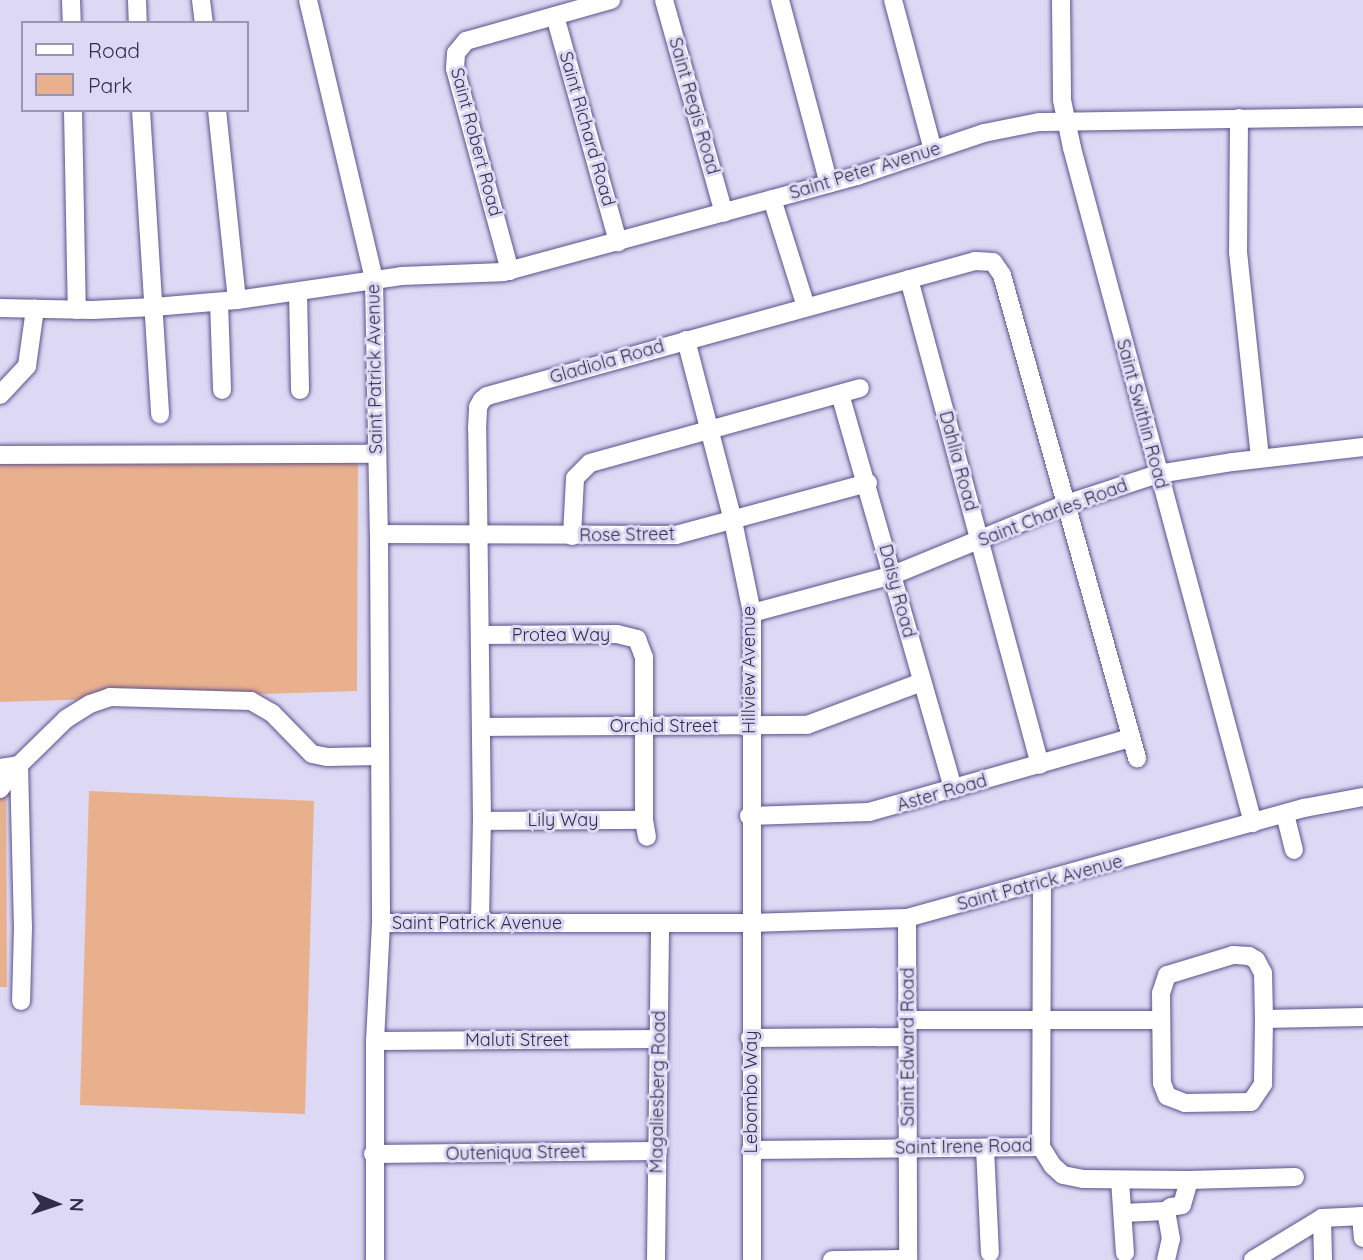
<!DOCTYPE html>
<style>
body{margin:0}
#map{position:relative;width:1363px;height:1260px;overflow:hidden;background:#ddd9f4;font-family:Quicksand,sans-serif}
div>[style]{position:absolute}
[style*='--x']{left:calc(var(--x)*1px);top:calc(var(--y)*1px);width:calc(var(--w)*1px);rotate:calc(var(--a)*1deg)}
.green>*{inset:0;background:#e9b08e}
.roads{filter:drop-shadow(0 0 2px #5e518d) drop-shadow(0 0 2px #5e518d)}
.minor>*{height:18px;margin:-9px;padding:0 9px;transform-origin:9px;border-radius:9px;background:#fff}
span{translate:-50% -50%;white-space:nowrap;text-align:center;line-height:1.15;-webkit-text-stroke:6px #ddd9f4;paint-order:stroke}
.street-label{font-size:18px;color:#322d47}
.legend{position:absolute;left:21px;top:21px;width:228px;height:91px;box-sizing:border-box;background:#ddd9f4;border:2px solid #9994af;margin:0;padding:9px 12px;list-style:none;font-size:21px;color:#322d47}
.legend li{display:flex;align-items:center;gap:14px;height:35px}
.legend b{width:35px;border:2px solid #9994af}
.north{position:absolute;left:21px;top:1169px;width:70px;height:70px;-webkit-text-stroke:5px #ddd9f4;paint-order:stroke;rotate:92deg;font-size:19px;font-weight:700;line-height:28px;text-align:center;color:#322d47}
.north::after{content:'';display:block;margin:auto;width:24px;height:32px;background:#322d47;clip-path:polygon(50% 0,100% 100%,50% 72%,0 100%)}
</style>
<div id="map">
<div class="green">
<i style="clip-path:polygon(358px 457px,357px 691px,0 702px,0 460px)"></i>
<i style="clip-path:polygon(0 785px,6px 786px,7px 987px,0 987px)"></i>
<i style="clip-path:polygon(89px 791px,314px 801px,305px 1114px,80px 1105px)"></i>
</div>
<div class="roads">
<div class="minor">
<i style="--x:71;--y:0;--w:23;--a:88"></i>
<i style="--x:137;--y:0;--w:23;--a:88"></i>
<i style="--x:201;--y:0;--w:23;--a:83"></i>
<i style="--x:308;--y:0;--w:288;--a:76.7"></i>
<i style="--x:374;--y:280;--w:254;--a:88.9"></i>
<i style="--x:379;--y:534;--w:389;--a:89.7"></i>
<i style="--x:381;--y:923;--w:118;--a:92.9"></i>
<i style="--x:375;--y:1041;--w:219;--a:90"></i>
<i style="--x:664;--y:0;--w:221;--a:74.3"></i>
<i style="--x:780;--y:0;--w:190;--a:75.1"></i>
<i style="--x:893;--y:0;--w:155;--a:75.1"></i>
<i style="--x:1061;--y:0;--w:100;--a:89.4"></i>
<i style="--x:1062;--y:100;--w:49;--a:78.2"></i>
<i style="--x:1072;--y:148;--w:699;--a:74.99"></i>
<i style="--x:555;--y:16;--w:235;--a:74.4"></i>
<i style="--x:73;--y:110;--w:200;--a:88.9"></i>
<i style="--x:141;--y:110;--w:305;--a:86.4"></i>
<i style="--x:217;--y:110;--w:191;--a:84"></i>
<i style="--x:1239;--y:118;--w:134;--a:90.4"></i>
<i style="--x:1238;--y:252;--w:207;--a:83.9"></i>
<i style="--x:772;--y:199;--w:113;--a:72.5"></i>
<i style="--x:510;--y:271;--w:210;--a:-105.2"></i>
<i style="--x:455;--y:68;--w:15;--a:-86"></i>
<i style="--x:456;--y:53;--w:16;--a:-50"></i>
<i style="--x:466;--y:41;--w:151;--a:-15.8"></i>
<i style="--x:909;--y:279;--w:503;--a:74.91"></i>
<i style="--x:298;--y:292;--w:98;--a:88.8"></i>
<i style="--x:219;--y:302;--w:88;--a:88"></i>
<i style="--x:0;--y:308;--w:92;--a:1.2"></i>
<i style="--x:92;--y:310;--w:62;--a:-2.8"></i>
<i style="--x:154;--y:307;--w:83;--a:-4.8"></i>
<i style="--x:237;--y:300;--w:166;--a:-8.3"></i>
<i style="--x:401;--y:276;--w:103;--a:-2.2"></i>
<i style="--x:504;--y:272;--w:366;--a:-15.2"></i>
<i style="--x:857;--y:176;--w:134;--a:-18.7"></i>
<i style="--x:984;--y:133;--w:56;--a:-11.3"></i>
<i style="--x:1039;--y:122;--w:324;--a:-0.9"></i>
<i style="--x:686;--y:340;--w:187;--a:75.4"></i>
<i style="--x:733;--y:521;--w:94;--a:78.3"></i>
<i style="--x:752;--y:613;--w:647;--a:90"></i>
<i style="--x:840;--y:394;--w:411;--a:74"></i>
<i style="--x:0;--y:395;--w:40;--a:-47"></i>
<i style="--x:27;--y:366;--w:58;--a:-82"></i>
<i style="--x:0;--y:455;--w:377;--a:-0.2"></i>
<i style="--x:379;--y:534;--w:297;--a:0.2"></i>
<i style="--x:676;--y:535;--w:199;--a:-15.2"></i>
<i style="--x:572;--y:536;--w:58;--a:-87"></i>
<i style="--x:575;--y:478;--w:21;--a:-45"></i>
<i style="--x:590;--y:463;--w:280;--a:-15.5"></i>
<i style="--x:752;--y:613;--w:146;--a:-15.1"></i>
<i style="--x:893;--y:575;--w:187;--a:-22.3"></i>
<i style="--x:1066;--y:504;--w:97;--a:-18.1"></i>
<i style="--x:1158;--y:474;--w:76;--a:-9.1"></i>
<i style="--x:1233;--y:462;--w:131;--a:-6.6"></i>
<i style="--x:481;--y:635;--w:136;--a:-0.4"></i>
<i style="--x:617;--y:634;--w:21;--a:14"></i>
<i style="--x:637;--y:639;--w:19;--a:69"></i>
<i style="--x:644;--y:657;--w:163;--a:90"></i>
<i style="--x:644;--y:820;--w:17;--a:80"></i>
<i style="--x:482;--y:727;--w:325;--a:-0.4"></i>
<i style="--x:807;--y:725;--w:123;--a:-20.5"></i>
<i style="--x:19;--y:765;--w:162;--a:88.6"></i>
<i style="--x:23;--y:927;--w:74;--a:91.5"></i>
<i style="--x:0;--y:768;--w:19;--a:-9"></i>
<i style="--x:19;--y:765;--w:66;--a:-44.4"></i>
<i style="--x:66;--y:719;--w:28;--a:-32"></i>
<i style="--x:90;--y:704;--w:21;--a:-19"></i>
<i style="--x:110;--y:697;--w:141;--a:1.6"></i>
<i style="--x:251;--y:701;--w:24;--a:30"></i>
<i style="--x:272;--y:713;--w:57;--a:45.7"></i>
<i style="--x:312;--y:754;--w:16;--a:11"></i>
<i style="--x:328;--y:757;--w:52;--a:-1.1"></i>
<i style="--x:0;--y:789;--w:31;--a:-52"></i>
<i style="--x:1285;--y:814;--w:37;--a:76"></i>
<i style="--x:749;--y:816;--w:120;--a:-1.9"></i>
<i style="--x:869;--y:812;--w:272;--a:-15.8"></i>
<i style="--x:482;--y:821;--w:162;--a:-0.4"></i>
<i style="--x:1042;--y:883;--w:264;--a:90.2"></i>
<i style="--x:1041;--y:1147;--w:22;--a:58"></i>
<i style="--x:1053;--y:1166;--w:13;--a:42"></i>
<i style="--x:1063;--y:1175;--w:20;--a:11"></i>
<i style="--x:1083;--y:1179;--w:106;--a:0.5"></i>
<i style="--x:1189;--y:1180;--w:106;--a:-1.6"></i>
<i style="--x:907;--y:918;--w:342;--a:89.8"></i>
<i style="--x:480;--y:921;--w:100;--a:-88.9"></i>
<i style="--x:482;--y:821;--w:392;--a:-90.7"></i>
<i style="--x:477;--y:429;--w:22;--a:-87"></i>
<i style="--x:478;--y:407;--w:8;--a:-60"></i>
<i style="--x:482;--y:400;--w:6;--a:-39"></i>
<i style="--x:487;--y:396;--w:506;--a:-15.46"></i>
<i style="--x:975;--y:261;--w:18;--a:3"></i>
<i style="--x:993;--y:262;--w:16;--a:55"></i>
<i style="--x:1002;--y:275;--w:502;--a:74.38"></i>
<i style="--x:381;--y:923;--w:369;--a:0"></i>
<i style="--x:750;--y:923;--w:157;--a:-1.8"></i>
<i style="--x:907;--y:918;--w:412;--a:-15.5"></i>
<i style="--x:1304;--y:808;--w:60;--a:-10.6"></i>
<i style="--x:1264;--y:1019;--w:46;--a:-91.2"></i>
<i style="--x:1263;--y:973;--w:15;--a:-118"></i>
<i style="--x:1256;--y:960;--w:8;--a:-150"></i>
<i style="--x:1249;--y:956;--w:16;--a:-176"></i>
<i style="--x:1233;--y:955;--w:69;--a:163.1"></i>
<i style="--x:1167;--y:975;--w:19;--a:108"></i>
<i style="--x:1161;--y:993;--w:90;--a:89.4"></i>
<i style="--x:1162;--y:1083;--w:14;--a:69"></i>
<i style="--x:1167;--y:1096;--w:19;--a:21"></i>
<i style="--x:1185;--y:1103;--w:66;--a:-0.9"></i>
<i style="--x:1251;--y:1102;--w:22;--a:-56"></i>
<i style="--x:1263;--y:1084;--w:65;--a:-89.1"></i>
<i style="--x:1264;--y:1019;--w:99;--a:-1.2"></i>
<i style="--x:907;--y:1020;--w:254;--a:0"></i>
<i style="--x:750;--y:1038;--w:157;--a:-0.4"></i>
<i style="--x:375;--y:1041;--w:284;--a:-0.4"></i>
<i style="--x:985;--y:1148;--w:105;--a:87.3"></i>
<i style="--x:751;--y:1150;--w:290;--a:-0.6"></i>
<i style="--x:373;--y:1154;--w:285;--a:-0.6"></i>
<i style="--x:1120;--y:1180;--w:73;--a:86.1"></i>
<i style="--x:1123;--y:1213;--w:43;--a:-2.7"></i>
<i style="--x:1166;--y:1211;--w:6;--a:-39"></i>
<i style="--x:1171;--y:1207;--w:11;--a:-10"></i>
<i style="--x:1182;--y:1205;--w:26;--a:-74"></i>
<i style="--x:1361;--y:1216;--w:22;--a:85"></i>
<i style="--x:1322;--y:1218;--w:42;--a:88.6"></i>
<i style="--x:656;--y:1260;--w:337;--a:-89.3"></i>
<i style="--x:832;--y:1260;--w:76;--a:-0.8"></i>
<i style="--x:1166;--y:1260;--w:22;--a:-77"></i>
<i style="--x:1171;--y:1239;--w:28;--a:-100"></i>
<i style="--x:1253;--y:1260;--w:81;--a:-31.3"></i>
<i style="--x:1322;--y:1218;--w:41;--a:-2.8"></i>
</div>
</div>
<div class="street-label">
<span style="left:694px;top:106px;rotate:74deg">Saint Regis Road</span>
<span style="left:587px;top:129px;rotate:74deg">Saint Richard Road</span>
<span style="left:476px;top:142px;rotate:75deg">Saint Robert Road</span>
<span style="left:865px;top:171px;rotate:-17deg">Saint Peter Avenue</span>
<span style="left:607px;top:362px;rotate:-16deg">Gladiola Road</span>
<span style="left:375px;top:369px;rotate:-91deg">Saint Patrick Avenue</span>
<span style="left:1142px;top:414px;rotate:75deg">Saint Swithin Road</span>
<span style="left:958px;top:461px;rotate:75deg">Dahlia Road</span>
<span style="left:1053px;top:513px;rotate:-21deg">Saint Charles Road</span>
<span style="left:627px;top:535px;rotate:-1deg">Rose Street</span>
<span style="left:897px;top:591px;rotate:75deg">Daisy Road</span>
<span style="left:561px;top:635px">Protea Way</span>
<span style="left:749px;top:670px;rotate:-90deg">Hillview Avenue</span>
<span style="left:664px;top:726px">Orchid Street</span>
<span style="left:942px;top:793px;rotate:-16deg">Aster Road</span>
<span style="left:563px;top:820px">Lily Way</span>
<span style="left:1040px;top:883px;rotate:-15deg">Saint Patrick Avenue</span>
<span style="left:477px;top:923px">Saint Patrick Avenue</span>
<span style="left:517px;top:1040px">Maluti Street</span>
<span style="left:908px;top:1047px;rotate:-90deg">Saint Edward Road</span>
<span style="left:658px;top:1092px;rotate:-89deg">Magaliesberg Road</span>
<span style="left:751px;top:1092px;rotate:-90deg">Lebombo Way</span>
<span style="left:964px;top:1147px;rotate:-1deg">Saint Irene Road</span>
<span style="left:516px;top:1153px;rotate:-1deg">Outeniqua Street</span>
</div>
<ul class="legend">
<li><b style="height:9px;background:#fff"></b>Road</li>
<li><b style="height:19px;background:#e9b08e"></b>Park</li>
</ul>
<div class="north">N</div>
</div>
